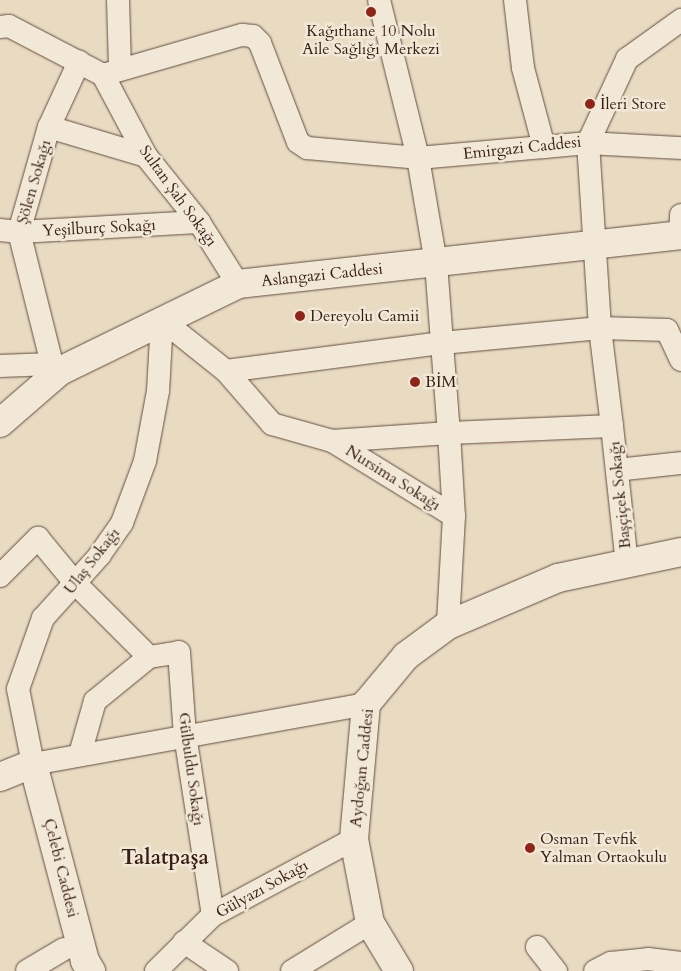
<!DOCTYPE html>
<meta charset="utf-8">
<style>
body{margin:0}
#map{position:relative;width:681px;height:971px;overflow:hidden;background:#e9dbc2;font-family:Cardo,serif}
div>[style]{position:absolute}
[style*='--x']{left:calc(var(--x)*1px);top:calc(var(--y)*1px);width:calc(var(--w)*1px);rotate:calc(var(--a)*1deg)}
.roads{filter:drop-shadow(0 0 1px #644d40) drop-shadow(0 0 1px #644d40)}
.street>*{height:22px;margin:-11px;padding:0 11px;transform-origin:11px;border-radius:11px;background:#f1e8d7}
.secondary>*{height:28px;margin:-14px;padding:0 14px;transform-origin:14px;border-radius:14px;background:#f1e8d7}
.dots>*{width:14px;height:14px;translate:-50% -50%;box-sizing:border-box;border:2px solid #f1e8d7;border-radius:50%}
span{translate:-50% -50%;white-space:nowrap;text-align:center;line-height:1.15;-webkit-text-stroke:5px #f1e8d7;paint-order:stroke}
.poi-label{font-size:16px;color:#381e15}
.left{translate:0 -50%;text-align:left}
.street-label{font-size:16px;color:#381e15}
.district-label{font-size:21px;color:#381e15;font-weight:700}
</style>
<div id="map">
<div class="roads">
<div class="street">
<i style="--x:118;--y:0;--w:68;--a:88.3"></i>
<i style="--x:379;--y:0;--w:163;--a:76.1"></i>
<i style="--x:418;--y:158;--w:107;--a:80.3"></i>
<i style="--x:436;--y:263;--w:80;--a:85.7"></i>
<i style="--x:442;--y:343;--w:159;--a:-5.4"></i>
<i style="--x:600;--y:328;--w:67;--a:1.7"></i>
<i style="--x:667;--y:330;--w:33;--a:65"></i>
<i style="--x:515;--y:0;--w:68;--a:83.3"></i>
<i style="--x:523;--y:68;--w:82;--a:75.1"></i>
<i style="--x:0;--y:27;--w:9;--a:-6"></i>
<i style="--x:9;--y:26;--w:106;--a:27.5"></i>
<i style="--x:103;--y:75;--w:92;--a:62"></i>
<i style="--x:146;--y:156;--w:85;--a:51.2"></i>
<i style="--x:199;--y:222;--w:73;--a:57.8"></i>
<i style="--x:103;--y:75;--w:145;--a:-16.1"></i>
<i style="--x:242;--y:35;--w:11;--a:5"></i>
<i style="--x:253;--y:36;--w:10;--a:45"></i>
<i style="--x:260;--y:43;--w:106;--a:69"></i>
<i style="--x:298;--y:142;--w:11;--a:34"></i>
<i style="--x:307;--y:148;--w:111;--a:5.1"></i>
<i style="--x:418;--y:158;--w:126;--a:-5"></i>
<i style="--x:544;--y:147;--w:44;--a:-5.2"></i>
<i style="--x:588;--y:143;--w:93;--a:-65.1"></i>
<i style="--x:627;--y:59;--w:67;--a:-35.8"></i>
<i style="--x:49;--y:127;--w:101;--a:16.6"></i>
<i style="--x:0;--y:230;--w:19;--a:6"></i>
<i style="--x:19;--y:232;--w:180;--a:-3.2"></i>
<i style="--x:680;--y:235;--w:20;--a:-87"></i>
<i style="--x:162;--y:320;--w:71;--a:93.2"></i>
<i style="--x:158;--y:391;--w:71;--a:100.5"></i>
<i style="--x:145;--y:461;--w:66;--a:110.4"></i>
<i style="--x:122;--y:523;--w:39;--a:125"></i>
<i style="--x:100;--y:555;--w:85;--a:132.1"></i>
<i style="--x:43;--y:618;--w:75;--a:109.4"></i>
<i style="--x:18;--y:689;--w:76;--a:78.7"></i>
<i style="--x:33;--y:764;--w:338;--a:-10.2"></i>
<i style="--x:162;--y:320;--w:82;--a:38.6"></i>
<i style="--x:226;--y:371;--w:70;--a:49"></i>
<i style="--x:272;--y:424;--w:62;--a:15.8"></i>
<i style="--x:332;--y:441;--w:117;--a:-3.9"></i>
<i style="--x:449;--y:433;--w:83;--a:86.6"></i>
<i style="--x:454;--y:516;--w:109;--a:93.2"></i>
<i style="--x:52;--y:364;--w:136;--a:-104"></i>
<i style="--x:19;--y:232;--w:109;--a:-74.1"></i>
<i style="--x:49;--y:127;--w:72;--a:-65.2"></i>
<i style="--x:0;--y:366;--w:52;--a:-2.2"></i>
<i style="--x:226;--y:371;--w:218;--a:-7.4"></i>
<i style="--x:442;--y:343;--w:90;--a:85.6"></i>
<i style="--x:449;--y:433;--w:163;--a:-2.5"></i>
<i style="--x:612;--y:426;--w:99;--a:-97"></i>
<i style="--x:600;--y:328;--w:185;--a:-93.7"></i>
<i style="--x:588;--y:143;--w:93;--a:3.1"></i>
<i style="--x:612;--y:426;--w:139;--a:83.8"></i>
<i style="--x:332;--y:441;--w:143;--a:31.6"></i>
<i style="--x:617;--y:470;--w:64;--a:-6.2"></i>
<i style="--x:0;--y:576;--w:54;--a:-45"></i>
<i style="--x:38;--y:538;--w:60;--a:50.4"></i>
<i style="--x:76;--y:584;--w:103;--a:45"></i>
<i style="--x:80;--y:754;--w:55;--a:-74.2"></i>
<i style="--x:95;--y:701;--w:70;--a:-39.2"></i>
<i style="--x:149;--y:657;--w:30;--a:-9"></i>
<i style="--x:179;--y:652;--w:83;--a:85.9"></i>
<i style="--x:185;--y:735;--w:182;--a:81.2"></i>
<i style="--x:184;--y:942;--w:52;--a:34"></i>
<i style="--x:537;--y:947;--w:31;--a:52"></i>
<i style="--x:27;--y:971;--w:43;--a:-30.7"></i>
<i style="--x:156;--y:971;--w:80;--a:-44.5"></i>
<i style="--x:213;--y:915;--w:160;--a:-28.3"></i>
<i style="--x:292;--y:971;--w:92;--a:-31.6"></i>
<i style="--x:595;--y:971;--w:18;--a:-27"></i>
<i style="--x:611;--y:963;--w:37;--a:-6"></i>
<i style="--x:648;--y:959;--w:33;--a:7"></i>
</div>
<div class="secondary">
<i style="--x:0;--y:423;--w:79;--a:-40.9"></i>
<i style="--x:60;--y:371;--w:198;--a:-26"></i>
<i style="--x:238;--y:284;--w:446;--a:-6.3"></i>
<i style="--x:33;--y:764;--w:204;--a:75.2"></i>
<i style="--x:85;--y:961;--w:12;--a:59"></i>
<i style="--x:0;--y:777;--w:35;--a:-22"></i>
<i style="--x:399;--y:971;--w:56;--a:-121.1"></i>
<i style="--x:370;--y:923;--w:86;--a:-100.8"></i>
<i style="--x:354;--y:839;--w:136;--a:-84.9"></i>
<i style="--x:366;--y:704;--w:62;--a:-50.2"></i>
<i style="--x:406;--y:656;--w:52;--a:-36.4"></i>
<i style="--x:448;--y:625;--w:120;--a:-23.1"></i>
<i style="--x:558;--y:578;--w:126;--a:-11.9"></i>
</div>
</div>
<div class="dots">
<i style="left:371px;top:12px;background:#8f2418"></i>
<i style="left:590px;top:104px;background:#8f2418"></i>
<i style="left:300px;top:316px;background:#8f2418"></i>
<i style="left:415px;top:382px;background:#8f2418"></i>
<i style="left:530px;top:848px;background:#8f2418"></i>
</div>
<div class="poi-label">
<span style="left:371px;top:40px">Kağıthane 10 Nolu<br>Aile Sağlığı Merkezi</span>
<span class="left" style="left:600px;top:104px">İleri Store</span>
<span class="left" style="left:310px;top:316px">Dereyolu Camii</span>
<span class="left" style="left:425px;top:382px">BİM</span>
<span class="left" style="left:540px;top:848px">Osman Tevfik<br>Yalman Ortaokulu</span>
</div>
<div class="street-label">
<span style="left:522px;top:148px;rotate:-6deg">Emirgazi Caddesi</span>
<span style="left:34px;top:182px;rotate:-74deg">Şölen Sokağı</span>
<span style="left:178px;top:196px;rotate:54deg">Sultan Şah Sokağı</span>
<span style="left:99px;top:228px;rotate:-3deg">Yeşilburç Sokağı</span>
<span style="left:322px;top:275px;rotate:-6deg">Aslangazi Caddesi</span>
<span style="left:393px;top:478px;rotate:32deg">Nursima Sokağı</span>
<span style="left:620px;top:495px;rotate:-96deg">Başçiçek Sokağı</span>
<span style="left:92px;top:561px;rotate:-52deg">Ulaş Sokağı</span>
<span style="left:362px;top:768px;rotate:-84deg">Aydoğan Caddesi</span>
<span style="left:191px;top:769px;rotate:82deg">Gülbuldu Sokağı</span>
<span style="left:61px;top:868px;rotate:76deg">Çelebi Caddesi</span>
<span style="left:262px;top:889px;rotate:-29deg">Gülyazı Sokağı</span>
</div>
<div class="district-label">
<span style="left:165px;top:858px">Talatpaşa</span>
</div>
</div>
